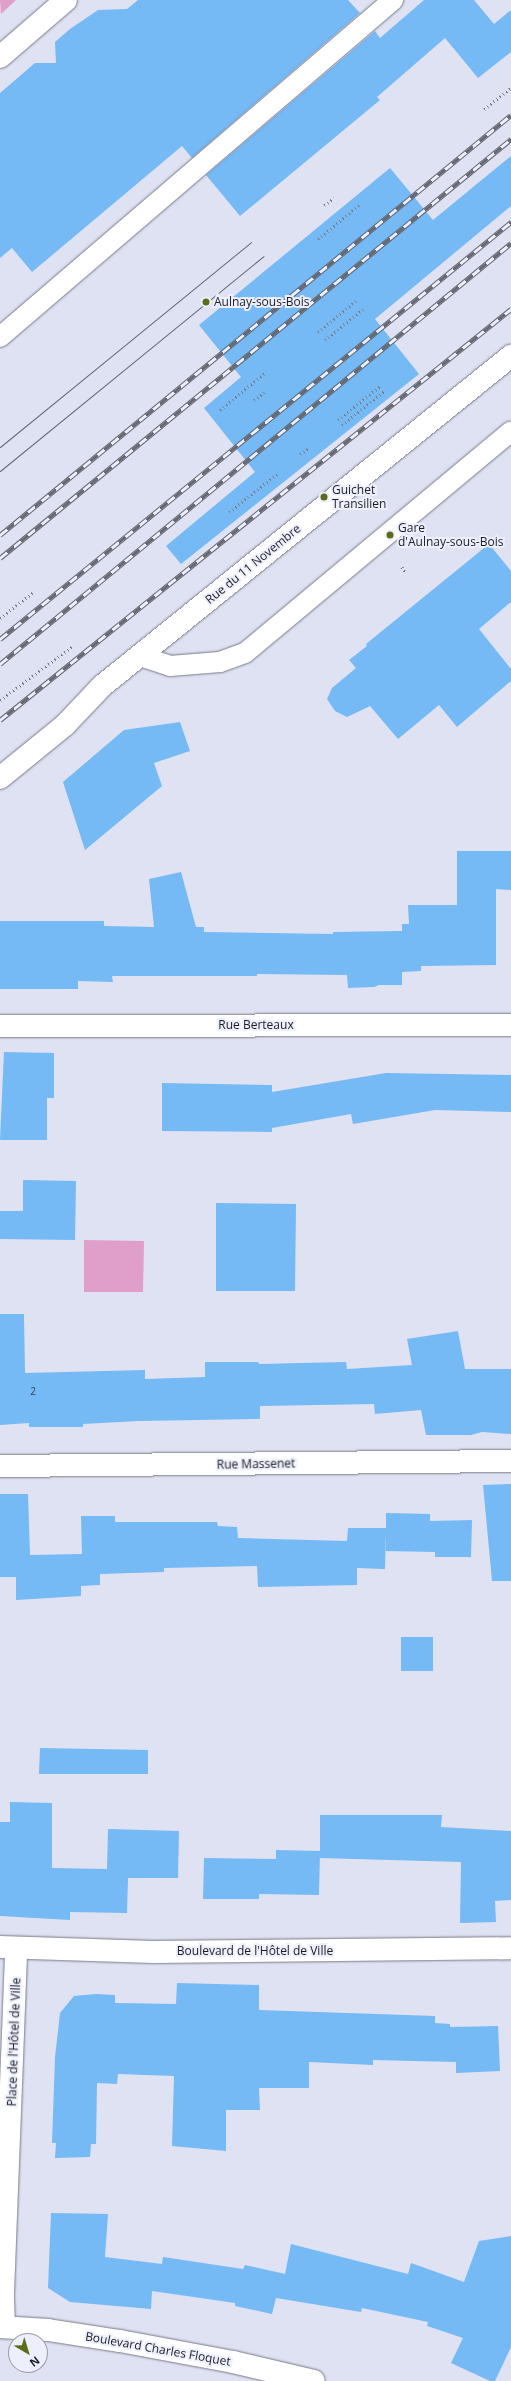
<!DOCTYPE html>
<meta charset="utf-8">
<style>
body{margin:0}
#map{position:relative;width:511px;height:2381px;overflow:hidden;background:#dfe2f2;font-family:"Open Sans",sans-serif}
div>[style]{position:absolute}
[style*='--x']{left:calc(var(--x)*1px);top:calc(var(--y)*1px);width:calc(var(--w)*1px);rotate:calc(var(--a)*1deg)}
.green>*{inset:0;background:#e09fcb}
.building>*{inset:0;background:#75b9f5}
.path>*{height:2.5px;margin-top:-1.25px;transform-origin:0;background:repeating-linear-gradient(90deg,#777984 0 1px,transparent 0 4px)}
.roads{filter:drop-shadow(0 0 1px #777a88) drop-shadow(0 0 1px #777a88)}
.service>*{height:20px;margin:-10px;padding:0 10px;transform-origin:10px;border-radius:10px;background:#fff}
.minor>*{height:22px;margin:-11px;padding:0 11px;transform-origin:11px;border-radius:11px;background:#fff}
.tertiary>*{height:22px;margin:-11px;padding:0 11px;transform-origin:11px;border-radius:11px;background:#fff}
.tram>*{height:1px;margin:-0.5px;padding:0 0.5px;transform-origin:0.5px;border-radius:0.5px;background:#666872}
.rail>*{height:4.5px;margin-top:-2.25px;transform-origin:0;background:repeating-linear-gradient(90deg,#edf0fc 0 9px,#666872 0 18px);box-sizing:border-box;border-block:1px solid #666872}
.dots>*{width:11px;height:11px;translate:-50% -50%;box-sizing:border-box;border:2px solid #edf0fc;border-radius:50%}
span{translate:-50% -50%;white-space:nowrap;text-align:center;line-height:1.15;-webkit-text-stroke:4px #edf0fc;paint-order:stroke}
.number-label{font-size:10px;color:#324458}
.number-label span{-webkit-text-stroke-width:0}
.poi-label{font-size:12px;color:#1c1d23}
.left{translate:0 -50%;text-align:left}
.street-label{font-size:12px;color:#1c1d23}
.north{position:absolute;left:8px;top:2333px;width:40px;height:40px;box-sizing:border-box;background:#edf0fc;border:1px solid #999ca5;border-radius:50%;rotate:142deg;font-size:11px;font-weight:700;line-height:16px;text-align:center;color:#1c1d23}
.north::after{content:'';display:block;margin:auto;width:14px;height:18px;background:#596d1b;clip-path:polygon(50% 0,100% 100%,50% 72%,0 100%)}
</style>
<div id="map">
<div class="green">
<i style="clip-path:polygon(0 0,16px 0,1px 14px)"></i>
<i style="clip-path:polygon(84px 1240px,144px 1241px,143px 1292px,84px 1292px)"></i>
</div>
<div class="building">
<i style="clip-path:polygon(138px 0,348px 0,360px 13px,192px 158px,182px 146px,32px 272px,12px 248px,0 258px,0 93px,35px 63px,56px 63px,55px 42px,70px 29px,98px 10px,127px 9px)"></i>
<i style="clip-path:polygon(424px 0,474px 0,494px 24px,511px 10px,511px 52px,478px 78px,445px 38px,377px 97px,380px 100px,240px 216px,206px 175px,375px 31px,380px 38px)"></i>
<i style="clip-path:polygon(511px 156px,511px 206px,375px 319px,419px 374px,181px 564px,166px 546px,255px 472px,204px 408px,241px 377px,199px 325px,390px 168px,433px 220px)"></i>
<i style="clip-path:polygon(489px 544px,511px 571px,511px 602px,479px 629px,511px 669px,511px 681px,457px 727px,439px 705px,398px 739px,370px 706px,347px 717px,335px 711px,327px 699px,332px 688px,356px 668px,349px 660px,367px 646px,366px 644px)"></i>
<i style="clip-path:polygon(180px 722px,190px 751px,154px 763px,162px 786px,85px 850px,63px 782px,124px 730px)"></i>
<i style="clip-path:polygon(457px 851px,511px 851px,511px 890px,496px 889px,496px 965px,421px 966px,421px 971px,402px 972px,402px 985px,379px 985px,374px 987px,348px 988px,347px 975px,257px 974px,257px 976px,112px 976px,113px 982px,78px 981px,78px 989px,0 989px,0 921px,104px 921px,104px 926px,154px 927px,149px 879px,181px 872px,196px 927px,204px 927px,204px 932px,333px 934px,333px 932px,402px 931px,402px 924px,409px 924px,408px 905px,457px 905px)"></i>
<i style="clip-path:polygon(4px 1052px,54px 1053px,54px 1098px,47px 1098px,47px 1140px,0 1140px)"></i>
<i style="clip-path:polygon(386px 1073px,511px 1075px,511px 1112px,435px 1110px,353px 1124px,351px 1114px,272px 1128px,272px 1132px,162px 1131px,162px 1083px,272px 1085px,272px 1092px)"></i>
<i style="clip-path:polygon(23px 1180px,76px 1181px,75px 1240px,0 1239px,0 1211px,23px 1211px)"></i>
<i style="clip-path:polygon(216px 1203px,296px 1204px,295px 1291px,216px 1291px)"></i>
<i style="clip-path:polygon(0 1314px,24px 1314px,25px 1373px,145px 1370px,145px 1379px,205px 1377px,205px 1362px,258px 1362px,259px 1364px,346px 1362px,347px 1369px,412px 1365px,407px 1339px,458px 1331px,465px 1369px,511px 1369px,511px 1434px,482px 1432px,471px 1435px,426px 1435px,421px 1410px,375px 1414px,374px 1404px,260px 1406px,260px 1419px,138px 1421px,83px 1424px,83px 1427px,29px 1427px,29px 1423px,0 1425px)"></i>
<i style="clip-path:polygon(511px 1484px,511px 1581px,492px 1581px,483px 1485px)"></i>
<i style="clip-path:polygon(0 1494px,28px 1494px,30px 1555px,82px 1554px,81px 1516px,115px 1516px,115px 1522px,217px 1522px,218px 1526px,237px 1527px,238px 1538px,347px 1541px,348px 1528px,386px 1528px,386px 1513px,430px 1514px,430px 1521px,472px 1520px,471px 1557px,435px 1557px,435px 1552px,386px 1551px,386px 1531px,385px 1569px,357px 1568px,357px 1585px,258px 1587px,257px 1566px,164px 1568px,164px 1572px,100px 1574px,100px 1585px,81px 1586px,81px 1596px,16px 1600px,16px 1577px,0 1577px)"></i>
<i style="clip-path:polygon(401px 1637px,433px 1637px,433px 1671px,401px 1671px)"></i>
<i style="clip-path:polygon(40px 1748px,148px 1750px,148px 1774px,39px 1774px)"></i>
<i style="clip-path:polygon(10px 1802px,52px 1803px,52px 1868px,107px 1869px,108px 1829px,179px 1831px,178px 1878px,128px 1878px,127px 1913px,70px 1912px,70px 1920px,0 1916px,0 1822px,10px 1822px)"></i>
<i style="clip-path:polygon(320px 1815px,442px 1815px,441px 1827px,511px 1831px,511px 1900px,495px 1901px,496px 1922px,460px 1923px,461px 1862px,320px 1858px)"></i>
<i style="clip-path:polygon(276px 1850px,320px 1851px,319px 1895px,259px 1894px,259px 1899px,203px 1899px,204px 1858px,276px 1859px)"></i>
<i style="clip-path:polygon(177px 1983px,259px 1985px,259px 2010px,435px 2016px,435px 2023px,450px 2024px,450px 2027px,498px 2026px,500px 2071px,456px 2073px,456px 2062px,373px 2060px,373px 2065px,309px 2062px,309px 2088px,259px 2088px,260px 2110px,226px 2110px,226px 2151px,172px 2146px,174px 2076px,118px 2074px,117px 2084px,97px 2083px,96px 2144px,91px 2144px,90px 2157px,55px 2158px,56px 2143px,52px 2143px,55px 2057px,60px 2013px,74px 1996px,96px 1994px,115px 1995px,115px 2003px,176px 2004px)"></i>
<i style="clip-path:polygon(51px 2213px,108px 2214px,105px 2257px,162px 2264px,163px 2257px,243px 2269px,245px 2265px,285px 2274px,291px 2244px,408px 2274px,411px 2263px,464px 2282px,479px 2241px,511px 2236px,511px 2347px,495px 2381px,490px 2381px,451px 2363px,463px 2338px,427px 2326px,428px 2322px,362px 2308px,361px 2312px,276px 2298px,272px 2314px,235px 2306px,235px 2303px,152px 2291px,151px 2309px,70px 2302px,48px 2288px)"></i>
</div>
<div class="path">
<i style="--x:484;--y:109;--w:34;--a:-38"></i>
<i style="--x:324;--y:205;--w:12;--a:-35"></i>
<i style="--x:318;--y:239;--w:53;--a:-39.7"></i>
<i style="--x:318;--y:332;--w:50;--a:-39.4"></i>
<i style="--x:325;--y:340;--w:49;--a:-39.2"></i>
<i style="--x:254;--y:400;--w:14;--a:-36"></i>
<i style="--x:220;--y:410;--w:60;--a:-39.6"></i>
<i style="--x:338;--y:420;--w:54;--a:-39"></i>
<i style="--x:342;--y:425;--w:54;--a:-39"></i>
<i style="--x:300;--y:454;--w:12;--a:-35"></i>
<i style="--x:229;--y:512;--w:61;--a:-38.4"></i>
<i style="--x:402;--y:567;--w:6;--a:59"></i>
<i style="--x:0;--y:618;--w:41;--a:-38"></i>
<i style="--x:0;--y:700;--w:92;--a:-36.6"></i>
</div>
<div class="roads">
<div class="service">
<i style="--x:0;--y:337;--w:518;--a:-40.61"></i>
<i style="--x:140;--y:656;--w:32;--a:18"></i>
<i style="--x:170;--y:666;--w:50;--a:-4.6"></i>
<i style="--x:220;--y:662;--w:27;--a:-20"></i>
<i style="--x:245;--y:653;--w:346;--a:-39.8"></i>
</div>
<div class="minor">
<i style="--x:0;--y:778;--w:84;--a:-39.2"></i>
<i style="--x:65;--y:725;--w:54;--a:-46.5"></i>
<i style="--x:102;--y:686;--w:526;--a:-38.9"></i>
<i style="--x:0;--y:1026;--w:511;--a:-0.11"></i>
<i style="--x:0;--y:1466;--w:511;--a:-0.56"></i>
<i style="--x:0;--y:1947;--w:153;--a:1.9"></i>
<i style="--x:153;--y:1952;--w:358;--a:-0.6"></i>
<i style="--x:0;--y:2327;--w:48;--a:3.6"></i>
<i style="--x:48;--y:2330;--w:73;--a:8.7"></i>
<i style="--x:120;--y:2341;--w:115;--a:10.5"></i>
<i style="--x:233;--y:2362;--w:83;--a:13.2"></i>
<i style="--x:4;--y:2327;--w:34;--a:-92"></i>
<i style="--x:3;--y:2293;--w:344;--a:-87.8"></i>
</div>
<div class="tertiary">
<i style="--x:0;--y:57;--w:87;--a:-40.8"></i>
</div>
</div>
<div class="tram">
<i style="--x:0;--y:447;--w:324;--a:-39.2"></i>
<i style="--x:0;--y:471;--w:340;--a:-39.2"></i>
</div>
<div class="rail">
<i style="--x:0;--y:535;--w:661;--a:-39.42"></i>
<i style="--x:0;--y:558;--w:661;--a:-39.35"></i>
<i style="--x:0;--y:639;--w:660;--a:-39.22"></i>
<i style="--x:0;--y:664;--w:662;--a:-39.48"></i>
<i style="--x:0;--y:720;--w:656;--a:-38.81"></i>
</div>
<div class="dots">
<i style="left:206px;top:302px;background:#596d1b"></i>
<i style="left:324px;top:497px;background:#596d1b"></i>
<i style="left:390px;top:535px;background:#596d1b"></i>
</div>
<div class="number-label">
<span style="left:33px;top:1392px">2</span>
</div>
<div class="poi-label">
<span class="left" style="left:214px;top:302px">Aulnay-sous-Bois</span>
<span class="left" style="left:332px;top:497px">Guichet<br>Transilien</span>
<span class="left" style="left:398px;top:535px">Gare<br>d'Aulnay-sous-Bois</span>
</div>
<div class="street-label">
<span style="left:253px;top:564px;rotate:-39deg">Rue du 11 Novembre</span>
<span style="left:256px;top:1025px">Rue Berteaux</span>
<span style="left:256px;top:1464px;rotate:-1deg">Rue Massenet</span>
<span style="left:255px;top:1951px">Boulevard de l'Hôtel de Ville</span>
<span style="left:14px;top:2042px;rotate:-88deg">Place de l'Hôtel de Ville</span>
<span style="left:158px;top:2349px;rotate:10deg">Boulevard Charles Floquet</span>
</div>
<div class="north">N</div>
</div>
